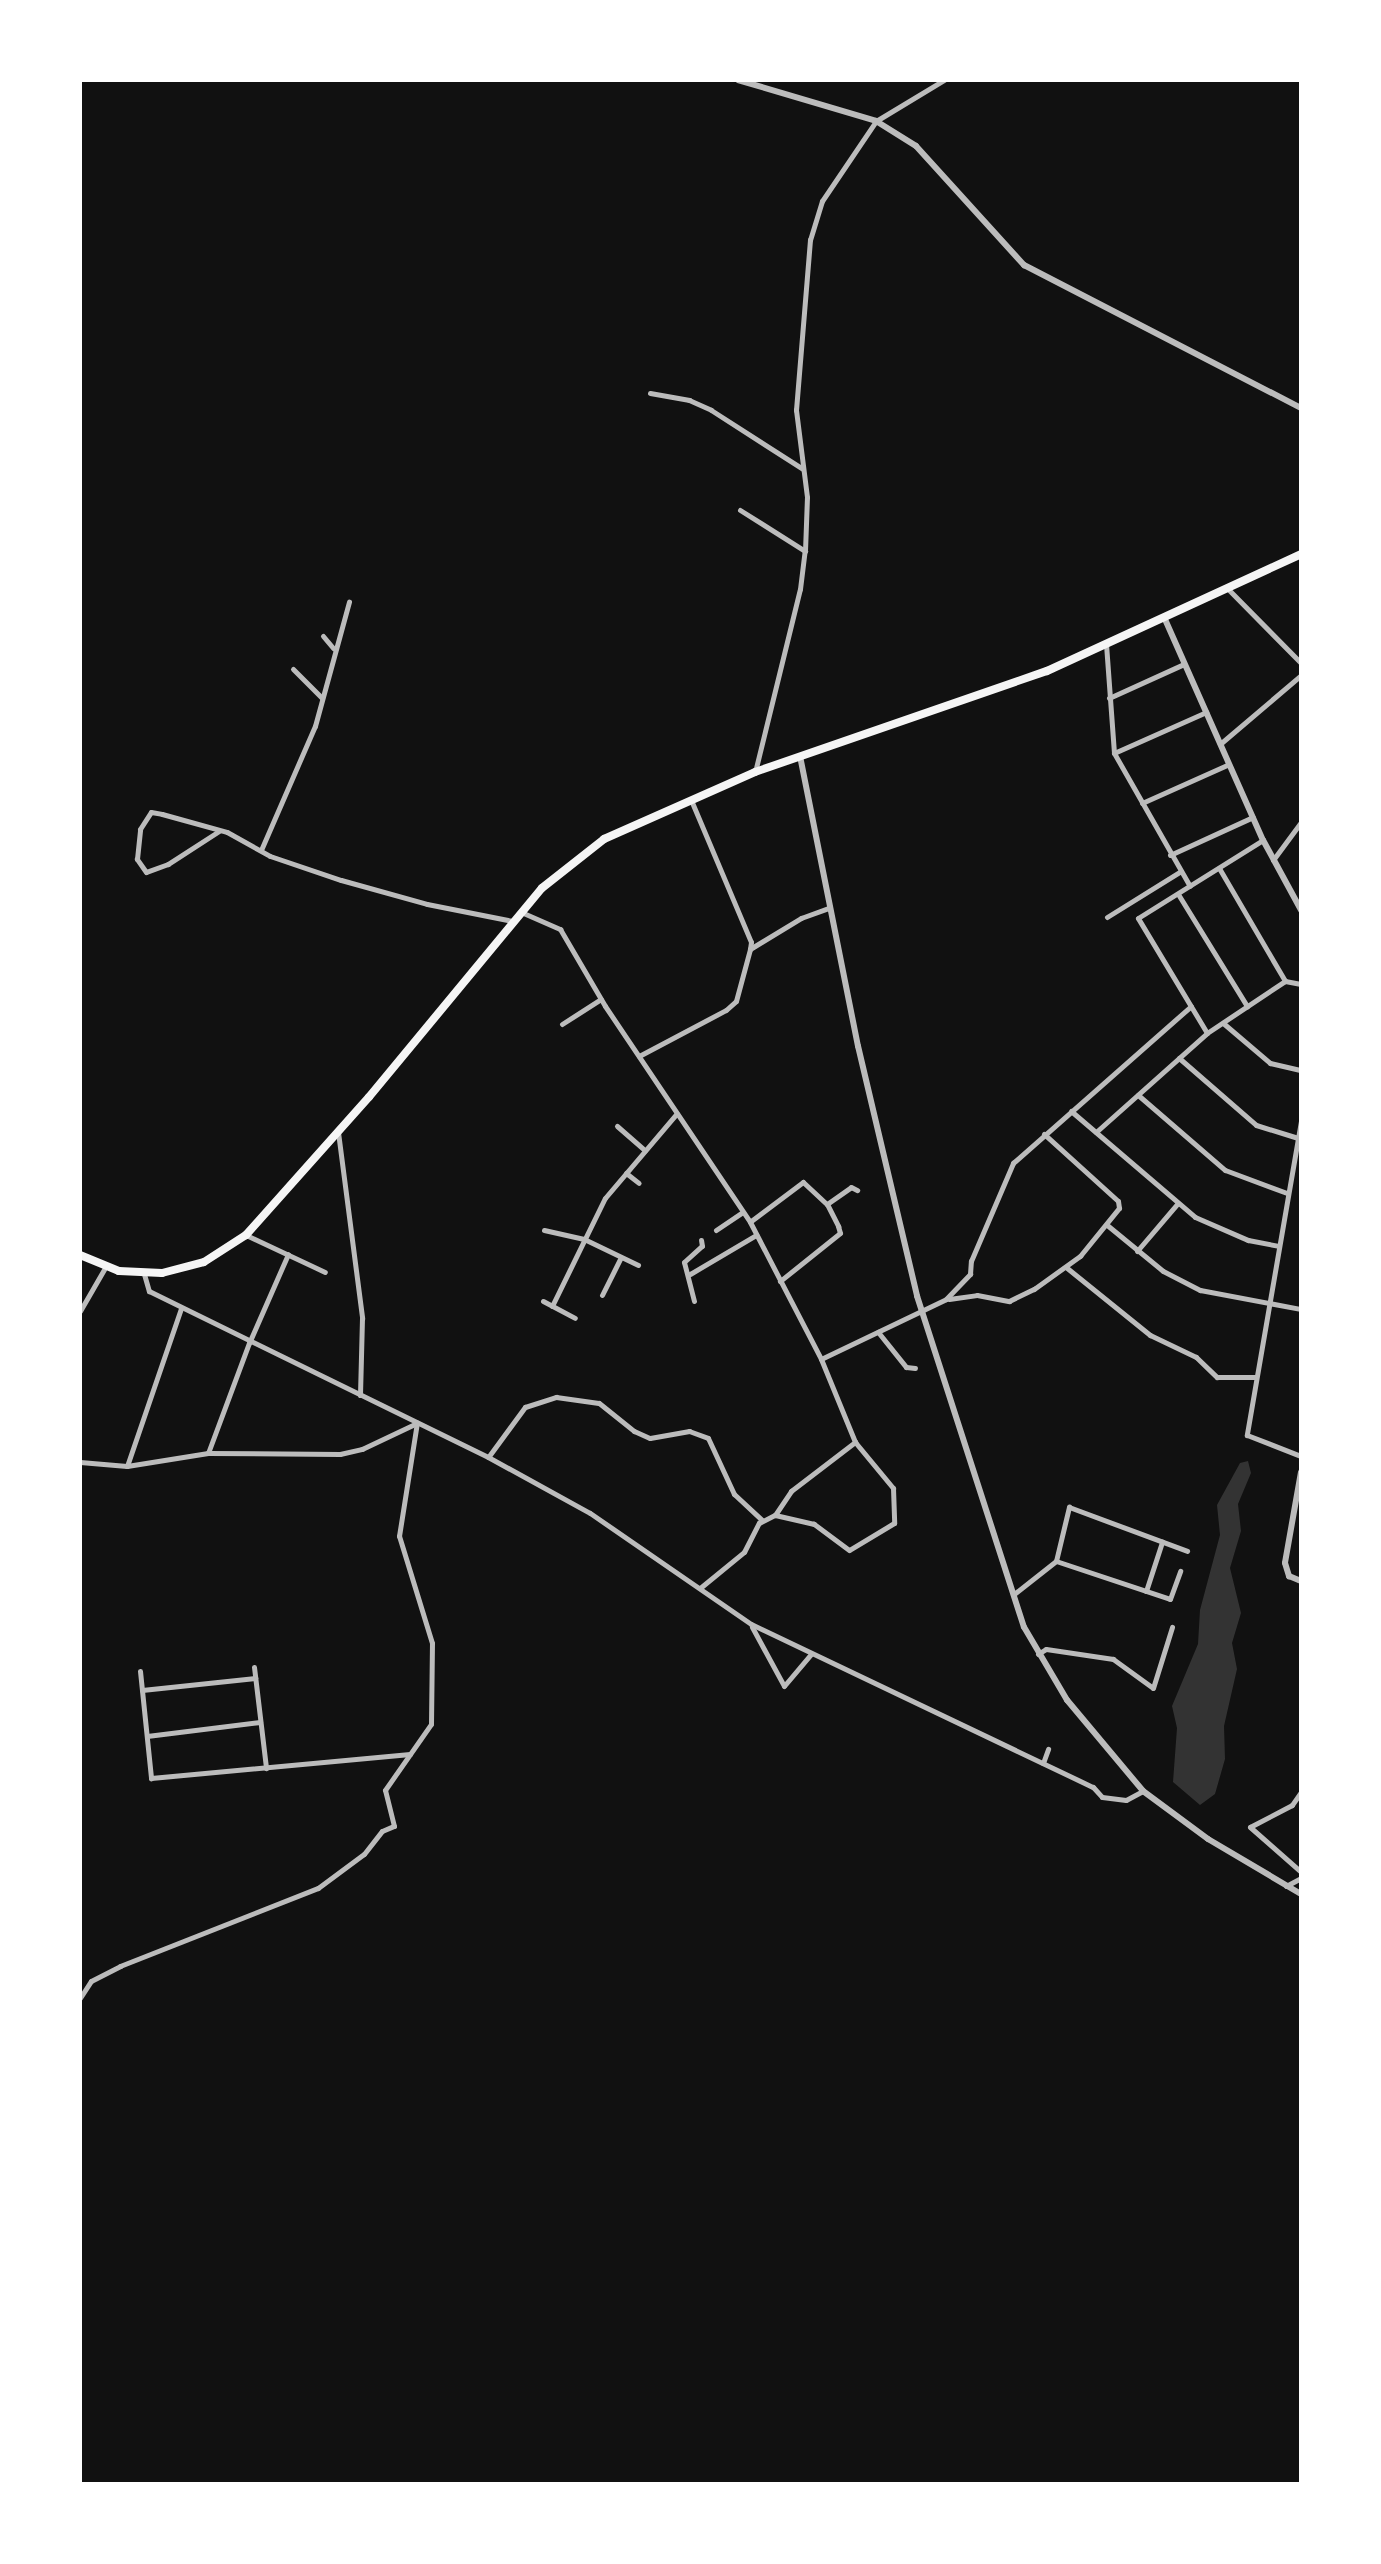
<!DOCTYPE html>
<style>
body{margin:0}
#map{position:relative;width:1381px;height:2564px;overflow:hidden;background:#111;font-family:Jost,sans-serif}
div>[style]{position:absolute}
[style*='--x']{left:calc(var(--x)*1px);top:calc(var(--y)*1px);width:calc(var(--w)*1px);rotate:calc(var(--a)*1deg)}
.water>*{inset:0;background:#333}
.minor>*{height:5px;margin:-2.5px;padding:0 2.5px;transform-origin:2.5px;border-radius:2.5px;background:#bcbcbc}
.tertiary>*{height:6px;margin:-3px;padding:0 3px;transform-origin:3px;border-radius:3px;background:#bcbcbc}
.primary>*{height:8px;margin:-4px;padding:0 4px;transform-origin:4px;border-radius:4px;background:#f5f5f5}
span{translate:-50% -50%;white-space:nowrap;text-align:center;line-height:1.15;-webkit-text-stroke:10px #fff;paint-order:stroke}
.frame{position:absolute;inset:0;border:82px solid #fff;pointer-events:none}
</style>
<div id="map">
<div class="water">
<i style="clip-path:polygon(1248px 1461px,1251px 1473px,1238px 1504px,1241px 1531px,1230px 1568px,1241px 1613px,1232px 1643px,1237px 1669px,1224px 1726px,1225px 1759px,1215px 1794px,1200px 1805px,1173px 1782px,1177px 1728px,1172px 1706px,1198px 1644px,1200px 1610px,1220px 1535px,1217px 1505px,1240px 1463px)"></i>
</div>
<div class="minor">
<i style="--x:650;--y:393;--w:40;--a:10"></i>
<i style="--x:689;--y:400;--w:24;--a:24"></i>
<i style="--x:711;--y:410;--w:109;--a:32.7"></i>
<i style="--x:740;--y:510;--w:77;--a:32.2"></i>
<i style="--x:1227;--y:588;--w:105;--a:45.4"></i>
<i style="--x:323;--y:636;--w:16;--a:50"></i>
<i style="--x:1106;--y:644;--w:109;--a:85.8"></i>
<i style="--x:1114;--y:753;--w:153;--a:60.3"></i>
<i style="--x:293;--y:669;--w:41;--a:45"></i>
<i style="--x:1109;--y:698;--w:82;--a:-24.4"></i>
<i style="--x:1220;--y:744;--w:106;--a:-40.4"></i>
<i style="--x:1114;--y:753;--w:101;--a:-24"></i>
<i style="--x:755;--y:772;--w:188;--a:-76.2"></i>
<i style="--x:800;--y:589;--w:38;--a:-83"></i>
<i style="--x:805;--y:551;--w:54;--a:-87.9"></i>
<i style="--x:807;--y:497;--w:88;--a:-97.2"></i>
<i style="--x:796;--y:410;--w:171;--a:-85.3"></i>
<i style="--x:810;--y:240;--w:41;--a:-72.9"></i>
<i style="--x:822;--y:201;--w:97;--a:-56"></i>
<i style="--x:876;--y:121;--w:79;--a:-31.1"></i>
<i style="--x:691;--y:800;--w:154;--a:67.1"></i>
<i style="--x:751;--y:942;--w:7;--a:98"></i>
<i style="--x:1142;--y:803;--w:95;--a:-24.1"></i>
<i style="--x:219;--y:831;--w:61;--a:147.1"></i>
<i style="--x:168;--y:864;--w:23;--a:160"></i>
<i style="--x:146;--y:872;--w:16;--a:-125"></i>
<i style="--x:137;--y:859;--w:30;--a:-84"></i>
<i style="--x:140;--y:829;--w:20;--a:-57"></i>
<i style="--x:151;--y:812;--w:11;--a:10"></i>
<i style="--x:162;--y:814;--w:67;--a:15.5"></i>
<i style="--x:227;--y:832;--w:49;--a:29.2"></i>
<i style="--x:270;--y:856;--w:75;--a:18.7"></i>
<i style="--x:341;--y:880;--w:89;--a:15.6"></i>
<i style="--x:427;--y:904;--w:88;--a:11.2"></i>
<i style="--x:261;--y:850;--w:135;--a:-66.5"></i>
<i style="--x:315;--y:726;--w:129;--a:-74.7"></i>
<i style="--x:1170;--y:855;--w:91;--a:-24.6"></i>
<i style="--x:1273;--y:860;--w:47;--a:-53.6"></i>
<i style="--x:1219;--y:868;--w:131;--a:59.7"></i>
<i style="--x:1178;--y:894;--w:132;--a:58.4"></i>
<i style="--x:521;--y:912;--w:43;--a:23.6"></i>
<i style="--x:560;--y:929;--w:89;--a:59.7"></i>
<i style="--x:605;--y:1006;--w:260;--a:56.1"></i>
<i style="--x:750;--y:1222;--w:154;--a:62.6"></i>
<i style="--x:821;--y:1359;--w:90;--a:67.7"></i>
<i style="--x:855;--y:1442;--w:60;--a:50.4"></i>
<i style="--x:893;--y:1488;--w:35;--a:88"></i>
<i style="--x:894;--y:1523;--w:52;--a:149"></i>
<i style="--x:849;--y:1550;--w:44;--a:-143.4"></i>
<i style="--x:814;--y:1524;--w:40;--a:-167"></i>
<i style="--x:1107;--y:917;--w:87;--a:-31.9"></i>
<i style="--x:1223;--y:1023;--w:62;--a:40.4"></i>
<i style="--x:1270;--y:1063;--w:32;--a:13"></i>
<i style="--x:562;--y:1024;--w:46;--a:-32.7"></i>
<i style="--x:1207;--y:1033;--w:134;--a:-121"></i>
<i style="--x:1138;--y:918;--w:147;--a:-32"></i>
<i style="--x:639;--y:1056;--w:98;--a:-27.9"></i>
<i style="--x:726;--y:1010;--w:13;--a:-42"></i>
<i style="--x:736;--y:1001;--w:54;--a:-74.9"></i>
<i style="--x:750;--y:949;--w:60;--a:-31.3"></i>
<i style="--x:801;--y:918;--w:29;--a:-20"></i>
<i style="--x:1179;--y:1058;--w:102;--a:41"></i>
<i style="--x:1256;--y:1125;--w:44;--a:17.2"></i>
<i style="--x:1138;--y:1095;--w:115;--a:40.8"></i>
<i style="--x:1225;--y:1170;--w:66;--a:20.4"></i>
<i style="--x:1071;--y:1111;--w:163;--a:40.5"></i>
<i style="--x:1195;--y:1217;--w:58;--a:23.5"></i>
<i style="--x:1248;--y:1240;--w:31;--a:11"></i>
<i style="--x:1301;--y:1121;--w:319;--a:99.8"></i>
<i style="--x:1247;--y:1435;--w:58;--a:21.3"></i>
<i style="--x:617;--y:1126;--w:37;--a:41"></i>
<i style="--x:338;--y:1132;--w:188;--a:82.6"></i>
<i style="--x:362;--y:1318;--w:77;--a:91.5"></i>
<i style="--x:1096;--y:1132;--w:149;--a:-41.7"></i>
<i style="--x:1207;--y:1033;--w:94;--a:-33.7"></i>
<i style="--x:1285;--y:981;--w:16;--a:11"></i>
<i style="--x:626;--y:1173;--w:16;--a:38"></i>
<i style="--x:827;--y:1204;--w:29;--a:-35"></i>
<i style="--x:851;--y:1187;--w:7;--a:27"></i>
<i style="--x:751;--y:1221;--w:65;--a:-36.9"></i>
<i style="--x:803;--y:1182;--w:33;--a:43"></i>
<i style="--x:827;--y:1204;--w:25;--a:63"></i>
<i style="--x:838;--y:1226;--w:7;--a:74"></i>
<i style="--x:840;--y:1233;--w:77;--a:141.3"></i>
<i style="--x:1107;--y:1225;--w:72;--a:39.4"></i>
<i style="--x:1163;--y:1271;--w:42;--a:27.2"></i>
<i style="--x:1200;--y:1290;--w:103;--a:10.7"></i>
<i style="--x:544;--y:1230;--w:41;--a:12.7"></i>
<i style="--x:584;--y:1239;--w:60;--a:25.7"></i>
<i style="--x:716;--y:1230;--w:32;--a:-34"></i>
<i style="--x:246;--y:1235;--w:87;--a:25.1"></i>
<i style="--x:1137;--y:1251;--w:62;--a:-49.6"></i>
<i style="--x:1067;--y:1268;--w:107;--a:38.9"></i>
<i style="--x:1150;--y:1335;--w:51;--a:25.6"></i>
<i style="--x:1196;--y:1357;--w:29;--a:44"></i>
<i style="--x:1217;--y:1377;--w:39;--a:0"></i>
<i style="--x:144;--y:1274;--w:18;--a:74"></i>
<i style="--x:149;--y:1291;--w:377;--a:26.1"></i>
<i style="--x:488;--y:1457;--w:116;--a:28.8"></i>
<i style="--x:590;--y:1513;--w:196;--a:34.6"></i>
<i style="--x:751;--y:1624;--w:379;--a:25.5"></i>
<i style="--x:1093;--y:1787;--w:13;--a:48"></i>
<i style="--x:1102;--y:1797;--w:24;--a:7"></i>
<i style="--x:1126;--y:1800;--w:19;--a:-28"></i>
<i style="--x:690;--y:1274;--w:77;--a:-30.6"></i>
<i style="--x:602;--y:1295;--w:42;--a:-63.4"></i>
<i style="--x:949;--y:1299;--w:28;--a:-8"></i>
<i style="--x:977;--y:1295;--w:33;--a:11"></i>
<i style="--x:1009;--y:1301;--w:28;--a:-26"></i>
<i style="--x:1034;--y:1289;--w:57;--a:-35.7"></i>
<i style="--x:1080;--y:1256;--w:62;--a:-50.9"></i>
<i style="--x:1119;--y:1208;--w:7;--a:-98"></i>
<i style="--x:1118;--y:1201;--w:100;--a:-137.8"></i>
<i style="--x:543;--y:1301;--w:36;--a:28"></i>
<i style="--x:694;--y:1301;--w:40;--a:-104.4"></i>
<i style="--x:684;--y:1262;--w:24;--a:-42"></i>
<i style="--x:702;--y:1246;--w:6;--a:-99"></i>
<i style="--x:552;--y:1306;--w:120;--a:-63.9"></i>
<i style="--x:605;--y:1198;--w:111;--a:-49.7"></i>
<i style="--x:80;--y:1311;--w:52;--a:-60"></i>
<i style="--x:878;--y:1332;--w:45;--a:51.3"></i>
<i style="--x:906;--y:1367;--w:9;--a:6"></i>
<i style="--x:821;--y:1359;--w:139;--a:-25.6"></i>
<i style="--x:946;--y:1299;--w:35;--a:-46"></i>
<i style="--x:970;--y:1274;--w:13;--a:-86"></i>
<i style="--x:971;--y:1261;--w:107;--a:-66.8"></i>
<i style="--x:1013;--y:1163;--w:237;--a:-41.4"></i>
<i style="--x:208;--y:1453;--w:117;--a:-69.6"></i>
<i style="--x:249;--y:1343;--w:97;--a:-66.3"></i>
<i style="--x:489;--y:1456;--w:61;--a:-53.7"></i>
<i style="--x:525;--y:1407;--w:33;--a:-18"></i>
<i style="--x:556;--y:1397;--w:43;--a:7.9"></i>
<i style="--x:599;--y:1403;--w:45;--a:38.7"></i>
<i style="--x:634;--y:1431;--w:17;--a:24"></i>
<i style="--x:650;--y:1438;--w:40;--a:-10"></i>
<i style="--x:689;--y:1431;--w:20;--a:20"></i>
<i style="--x:708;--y:1438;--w:62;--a:65.1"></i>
<i style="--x:734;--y:1494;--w:38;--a:43"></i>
<i style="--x:80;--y:1462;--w:47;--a:4.9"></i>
<i style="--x:127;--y:1466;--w:82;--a:-9.1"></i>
<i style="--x:208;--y:1453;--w:132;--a:0.4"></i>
<i style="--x:340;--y:1454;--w:23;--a:-13"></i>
<i style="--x:362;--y:1449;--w:59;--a:-25.3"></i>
<i style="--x:127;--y:1466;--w:167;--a:-71.1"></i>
<i style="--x:1056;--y:1561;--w:120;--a:18.4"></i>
<i style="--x:1170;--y:1599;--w:30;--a:-70"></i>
<i style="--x:700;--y:1588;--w:57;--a:-39.3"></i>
<i style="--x:744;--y:1552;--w:33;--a:-63"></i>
<i style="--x:759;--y:1523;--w:18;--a:-27"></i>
<i style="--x:775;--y:1515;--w:29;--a:-56"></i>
<i style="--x:791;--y:1491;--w:81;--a:-37.4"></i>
<i style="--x:1146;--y:1591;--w:52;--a:-71.9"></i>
<i style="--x:1014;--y:1594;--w:53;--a:-38.2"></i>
<i style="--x:1056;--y:1561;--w:56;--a:-76.5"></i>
<i style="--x:1069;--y:1507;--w:126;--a:20.4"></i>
<i style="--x:752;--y:1627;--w:67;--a:61.5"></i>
<i style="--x:784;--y:1686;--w:42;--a:-49.8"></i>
<i style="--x:1038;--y:1654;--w:9;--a:-32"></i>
<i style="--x:1046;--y:1649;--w:68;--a:8.5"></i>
<i style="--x:1113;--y:1659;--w:49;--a:35.9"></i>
<i style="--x:1153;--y:1688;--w:64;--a:-72.7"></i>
<i style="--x:254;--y:1667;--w:102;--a:83.2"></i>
<i style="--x:140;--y:1671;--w:108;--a:84.1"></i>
<i style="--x:151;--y:1778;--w:260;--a:-5.3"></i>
<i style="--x:142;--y:1690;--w:114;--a:-6.1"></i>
<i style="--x:147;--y:1736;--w:114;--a:-7.1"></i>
<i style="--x:1043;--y:1763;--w:15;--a:-70"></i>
<i style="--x:1301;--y:1792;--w:16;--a:125"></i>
<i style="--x:1292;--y:1805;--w:47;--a:152.4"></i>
<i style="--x:1250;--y:1827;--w:68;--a:41.4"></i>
<i style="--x:1286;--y:1886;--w:17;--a:-28"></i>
<i style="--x:80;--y:1998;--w:20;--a:-57"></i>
<i style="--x:91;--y:1981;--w:33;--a:-27"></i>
<i style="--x:120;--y:1966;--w:213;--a:-21.5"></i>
<i style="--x:318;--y:1888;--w:57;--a:-36.5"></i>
<i style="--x:364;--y:1854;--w:29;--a:-52"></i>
<i style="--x:382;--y:1831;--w:13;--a:-23"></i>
<i style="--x:394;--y:1826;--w:37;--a:-104"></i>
<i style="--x:385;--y:1790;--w:80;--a:-55.1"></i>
<i style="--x:431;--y:1724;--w:81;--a:-89.3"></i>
<i style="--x:432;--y:1643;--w:112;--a:-107.1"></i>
<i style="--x:399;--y:1536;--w:115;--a:-81"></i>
</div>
<div class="tertiary">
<i style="--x:738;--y:80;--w:144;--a:16.5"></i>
<i style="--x:876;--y:121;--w:47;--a:32"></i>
<i style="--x:916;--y:146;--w:161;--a:47.8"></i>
<i style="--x:1024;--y:265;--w:312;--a:27.3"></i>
<i style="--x:1164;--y:617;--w:244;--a:66.1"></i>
<i style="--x:1263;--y:840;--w:80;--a:61.5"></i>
<i style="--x:800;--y:756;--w:296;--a:78.7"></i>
<i style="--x:858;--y:1046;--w:257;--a:76.7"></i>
<i style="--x:917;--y:1296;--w:348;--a:72.1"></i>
<i style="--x:1024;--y:1627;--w:85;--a:59.5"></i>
<i style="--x:1067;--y:1700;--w:119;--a:50.1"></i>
<i style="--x:1143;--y:1791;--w:81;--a:36.4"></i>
<i style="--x:1208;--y:1839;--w:108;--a:30.6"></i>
<i style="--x:1301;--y:1472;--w:92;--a:100"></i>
<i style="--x:1285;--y:1563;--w:14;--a:73"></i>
<i style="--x:1289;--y:1576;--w:13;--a:23"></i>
</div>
<div class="primary">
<i style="--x:80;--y:1255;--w:42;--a:22.3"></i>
<i style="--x:119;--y:1271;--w:43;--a:2.7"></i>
<i style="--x:162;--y:1273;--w:43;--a:-14.7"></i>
<i style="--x:204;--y:1262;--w:50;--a:-32.7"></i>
<i style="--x:246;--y:1235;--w:185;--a:-48.3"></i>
<i style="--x:369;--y:1097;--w:271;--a:-50.4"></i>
<i style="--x:542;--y:888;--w:79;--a:-38.3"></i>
<i style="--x:604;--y:839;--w:165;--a:-23.9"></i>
<i style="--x:755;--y:772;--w:309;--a:-19.1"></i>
<i style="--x:1047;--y:671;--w:280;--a:-24.7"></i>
</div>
<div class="frame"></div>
</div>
